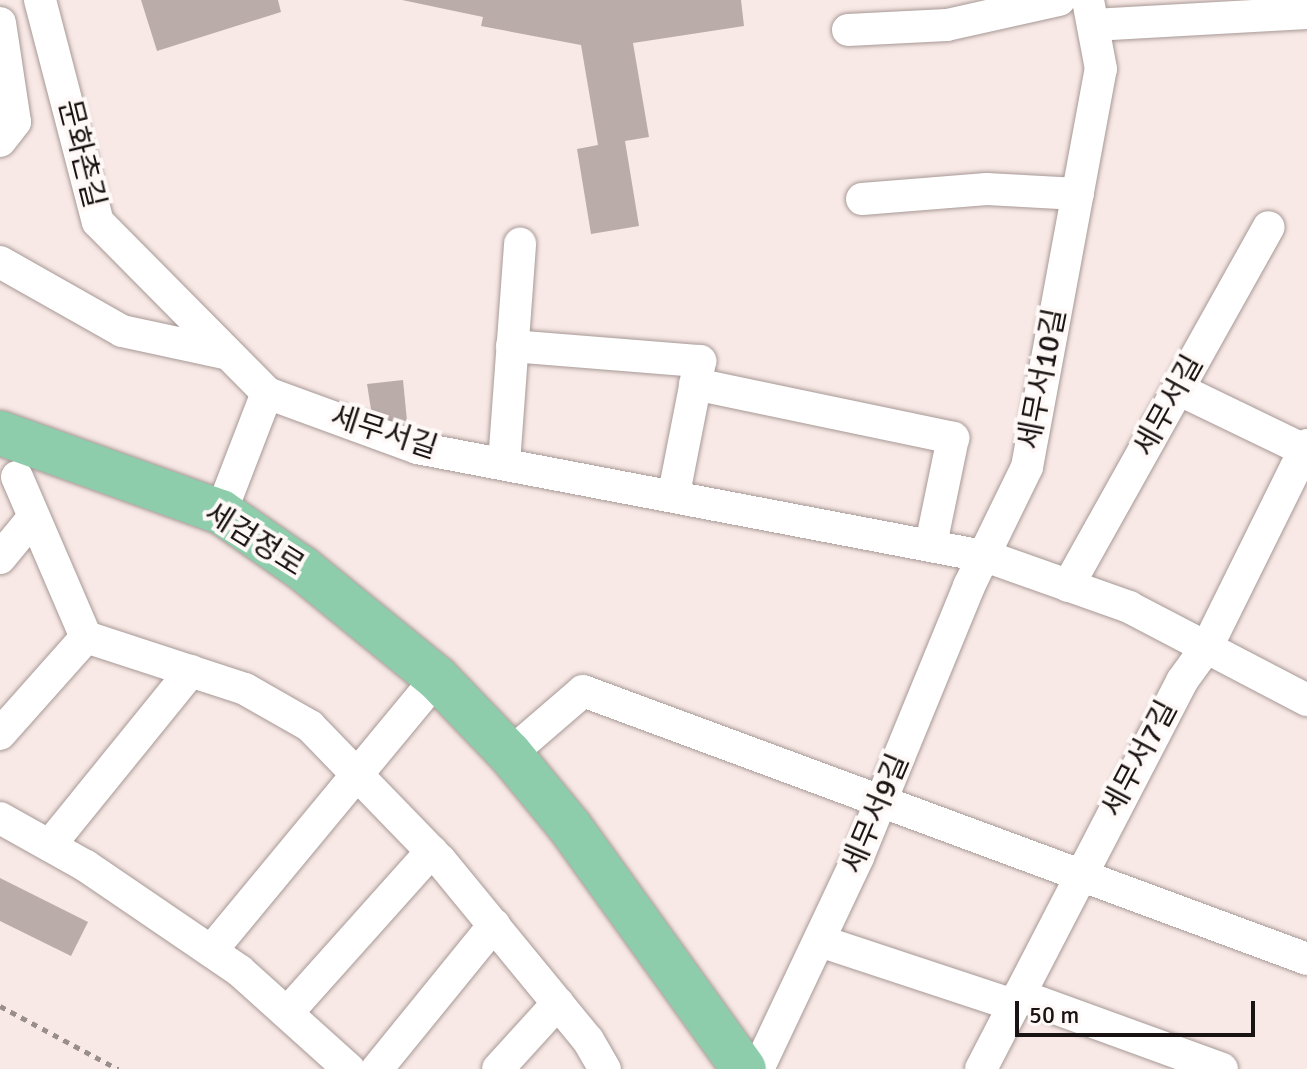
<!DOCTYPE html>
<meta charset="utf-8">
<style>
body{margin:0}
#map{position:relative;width:1307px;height:1069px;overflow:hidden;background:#f8e9e6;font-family:Signika,"Noto Sans KR",sans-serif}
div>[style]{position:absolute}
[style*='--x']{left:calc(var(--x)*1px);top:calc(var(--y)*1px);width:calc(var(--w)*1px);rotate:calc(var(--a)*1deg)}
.building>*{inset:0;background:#baaca9}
.path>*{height:5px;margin-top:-2.5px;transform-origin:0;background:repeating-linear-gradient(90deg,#998e8c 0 6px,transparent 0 12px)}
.roads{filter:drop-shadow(0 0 2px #a79996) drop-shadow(0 0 2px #a79996)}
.minor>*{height:32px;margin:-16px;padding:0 16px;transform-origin:16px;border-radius:16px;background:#fff}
.primary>*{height:44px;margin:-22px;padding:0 22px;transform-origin:22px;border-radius:22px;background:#8ecdac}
span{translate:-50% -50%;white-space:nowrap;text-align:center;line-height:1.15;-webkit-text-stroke:8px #fef8f7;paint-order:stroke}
.street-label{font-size:30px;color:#191413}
.scale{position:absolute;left:1015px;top:1001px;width:240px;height:36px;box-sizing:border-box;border:4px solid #191413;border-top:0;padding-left:10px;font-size:24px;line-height:28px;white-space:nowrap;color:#191413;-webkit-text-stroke:6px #fef8f7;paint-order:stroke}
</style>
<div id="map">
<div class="building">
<i style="clip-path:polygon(141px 0,278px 0,281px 12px,157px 51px)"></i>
<i style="clip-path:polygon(402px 0,741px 0,744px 26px,633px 43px,649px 137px,625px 141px,639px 226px,591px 234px,577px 149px,598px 145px,581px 45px,481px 26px,483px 17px)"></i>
<i style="clip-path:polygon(403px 380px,407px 421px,373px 422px,367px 384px)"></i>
<i style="clip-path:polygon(0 878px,88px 922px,71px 956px,0 921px)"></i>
</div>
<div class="path">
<i style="--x:0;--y:1006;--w:134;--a:28.1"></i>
</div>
<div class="roads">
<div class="minor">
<i style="--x:40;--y:0;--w:229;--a:75.4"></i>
<i style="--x:98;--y:222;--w:240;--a:45.3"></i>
<i style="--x:267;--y:393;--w:160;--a:20.1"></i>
<i style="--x:417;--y:448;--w:581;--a:10.81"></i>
<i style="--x:988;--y:557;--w:150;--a:19.5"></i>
<i style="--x:1129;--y:607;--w:201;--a:27.6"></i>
<i style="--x:0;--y:23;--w:100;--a:81.4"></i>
<i style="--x:15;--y:122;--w:24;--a:128"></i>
<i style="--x:1093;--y:25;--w:214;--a:-3.2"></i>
<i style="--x:848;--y:30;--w:99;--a:-2.9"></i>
<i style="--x:947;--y:25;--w:115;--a:-12.6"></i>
<i style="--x:862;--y:199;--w:125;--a:-4.6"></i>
<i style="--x:987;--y:189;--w:91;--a:3.1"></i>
<i style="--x:0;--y:262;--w:140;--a:29.5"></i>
<i style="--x:122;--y:331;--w:108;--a:12.2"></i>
<i style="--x:512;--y:346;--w:189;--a:4.6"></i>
<i style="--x:700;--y:361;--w:136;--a:101.1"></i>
<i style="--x:695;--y:384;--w:264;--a:11.8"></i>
<i style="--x:953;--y:438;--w:108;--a:101.7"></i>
<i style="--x:1178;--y:389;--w:140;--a:25.8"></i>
<i style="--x:504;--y:463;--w:220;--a:-85.8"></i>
<i style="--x:17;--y:477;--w:174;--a:66.7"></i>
<i style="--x:86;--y:637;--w:167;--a:18.1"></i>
<i style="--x:245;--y:689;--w:75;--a:29.6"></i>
<i style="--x:310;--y:726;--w:187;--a:45.9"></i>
<i style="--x:440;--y:860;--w:233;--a:50.6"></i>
<i style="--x:588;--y:1040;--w:34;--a:60"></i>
<i style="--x:221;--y:512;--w:128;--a:-68.9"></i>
<i style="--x:0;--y:558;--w:52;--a:-50.5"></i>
<i style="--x:1068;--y:586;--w:411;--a:-60.8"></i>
<i style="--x:0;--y:734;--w:130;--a:-48.4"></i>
<i style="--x:510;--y:754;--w:96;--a:-40.8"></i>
<i style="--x:583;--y:691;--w:772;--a:20.31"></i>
<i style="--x:0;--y:818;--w:98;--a:29.2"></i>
<i style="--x:86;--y:866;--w:186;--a:34.3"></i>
<i style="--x:240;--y:971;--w:147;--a:42"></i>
<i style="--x:50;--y:845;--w:224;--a:-51"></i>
<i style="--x:820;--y:941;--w:204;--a:18.3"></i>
<i style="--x:211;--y:951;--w:354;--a:-50.4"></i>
<i style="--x:1019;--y:995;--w:216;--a:20"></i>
<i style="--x:287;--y:1013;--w:217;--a:-48.2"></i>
<i style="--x:377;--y:1069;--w:186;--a:-50.9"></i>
<i style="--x:498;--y:1069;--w:89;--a:-47.7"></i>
<i style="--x:758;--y:1069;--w:234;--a:-64.7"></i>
<i style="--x:858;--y:857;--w:293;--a:-67.7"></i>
<i style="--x:969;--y:586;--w:132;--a:-64"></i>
<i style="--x:1027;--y:467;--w:405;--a:-79.5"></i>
<i style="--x:1101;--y:69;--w:70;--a:-100.7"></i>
<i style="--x:981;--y:1069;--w:437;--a:-62.6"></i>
<i style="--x:1182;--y:681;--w:44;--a:-54.2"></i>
<i style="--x:1208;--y:645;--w:223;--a:-63.7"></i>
</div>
<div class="primary">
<i style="--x:0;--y:433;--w:235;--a:19.7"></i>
<i style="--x:221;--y:512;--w:98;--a:34.7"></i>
<i style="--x:302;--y:568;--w:174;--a:39.2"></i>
<i style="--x:437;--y:678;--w:105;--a:46.2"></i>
<i style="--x:510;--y:754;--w:94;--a:50.6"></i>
<i style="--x:570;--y:827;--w:298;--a:54.3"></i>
</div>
</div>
<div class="street-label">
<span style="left:81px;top:154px;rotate:76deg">문화촌길</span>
<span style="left:1043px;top:379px;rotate:-79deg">세무서10길</span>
<span style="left:1169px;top:406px;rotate:-61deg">세무서길</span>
<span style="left:384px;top:433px;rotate:18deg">세무서길</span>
<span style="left:254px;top:540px;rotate:32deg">세검정로</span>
<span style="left:1140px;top:759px;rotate:-62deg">세무서7길</span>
<span style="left:876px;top:814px;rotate:-67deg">세무서9길</span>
</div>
<div class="scale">50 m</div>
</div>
